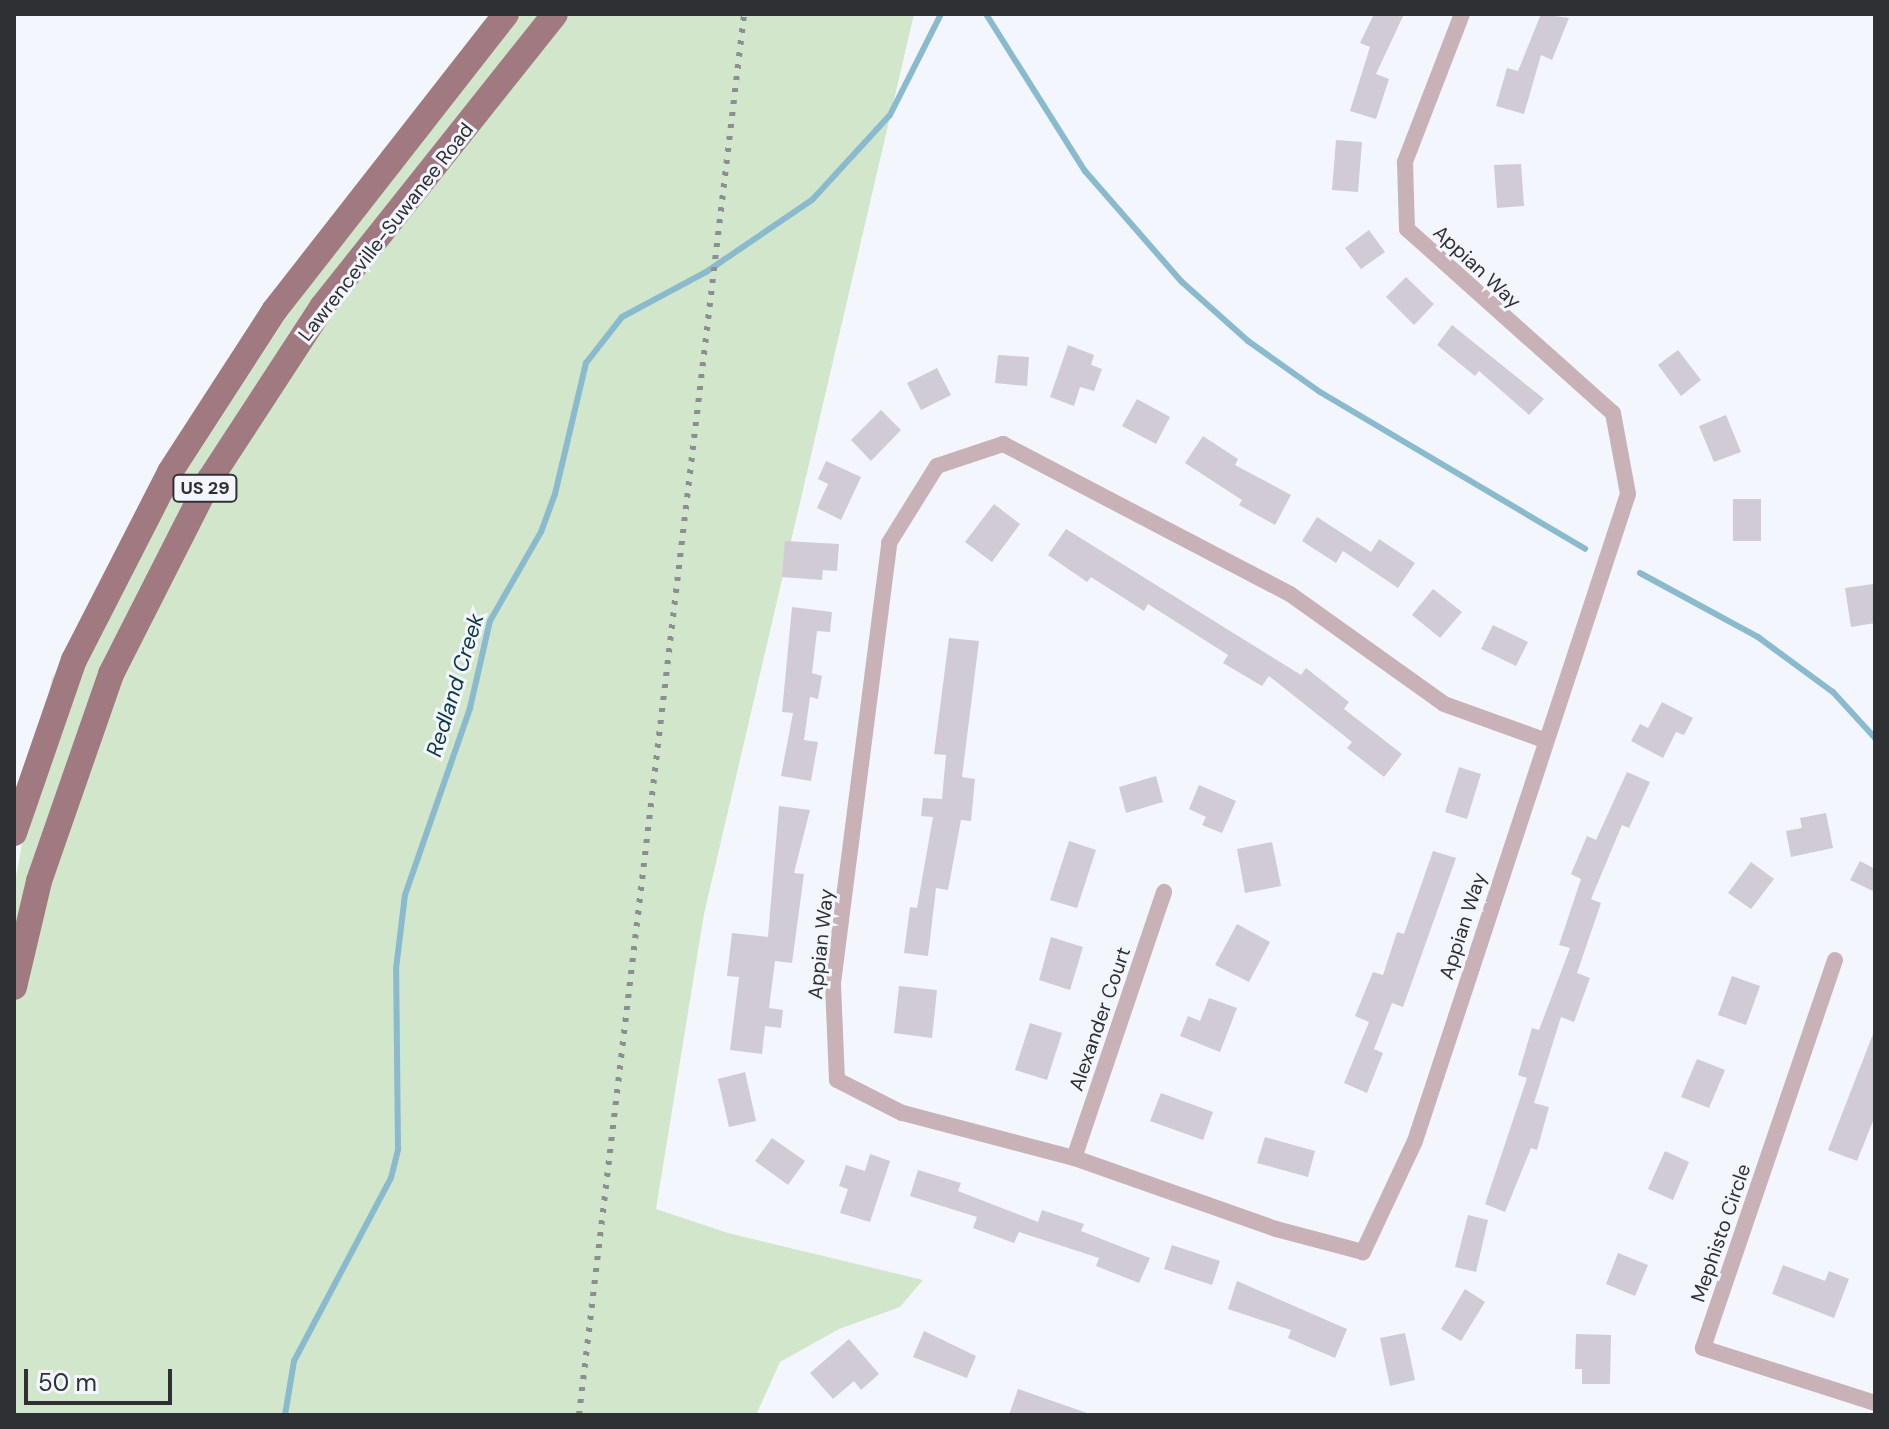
<!DOCTYPE html>
<style>
body{margin:0}
#map{position:relative;width:1889px;height:1429px;overflow:hidden;background:#f4f6fe;font-family:"DM Sans",sans-serif}
div>[style]{position:absolute}
[style*='--x']{left:calc(var(--x)*1px);top:calc(var(--y)*1px);width:calc(var(--w)*1px);rotate:calc(var(--a)*1deg)}
.green>*{inset:0;background:#d1e6cb}
.stream>*{height:6px;margin:-3px;padding:0 3px;transform-origin:3px;border-radius:3px;background:#8abace}
.building>*{inset:0;background:#d0cbd4}
.street>*{height:16px;margin:-8px;padding:0 8px;transform-origin:8px;border-radius:8px;background:#c9b2b7}
.primary>*{height:26px;margin:-13px;padding:0 13px;transform-origin:13px;border-radius:13px;background:#a07981}
.rail>*{height:6px;margin-top:-3px;transform-origin:0;background:repeating-linear-gradient(90deg,#8c8e94 0 4px,transparent 0 12px)}
span{translate:-50% -50%;white-space:nowrap;text-align:center;line-height:1.15;-webkit-text-stroke:6px #f4f6fe;paint-order:stroke}
.shield-label span{padding:2px 6px;background:#f4f6fe;border:2px solid;border-radius:6px;-webkit-text-stroke-width:0}
.shield-label{font-size:18px;color:#2e3033;font-weight:700}
.street-label{font-size:20px;color:#2e3033}
.water-label{font-size:22px;color:#0a3745;font-style:italic}
.frame{position:absolute;inset:0;border:16px solid #2e3033;pointer-events:none}
.scale{position:absolute;left:24px;top:1369px;width:148px;height:36px;box-sizing:border-box;border:4px solid #2e3033;border-top:0;padding-left:10px;font-size:24px;line-height:28px;white-space:nowrap;color:#2e3033;-webkit-text-stroke:6px #f4f6fe;paint-order:stroke}
</style>
<div id="map">
<div class="green">
<i style="clip-path:polygon(494px 14px,914px 14px,704px 914px,656px 1209px,728px 1233px,923px 1280px,900px 1307px,839px 1329px,780px 1362px,756px 1415px,14px 1415px,14px 888px,52px 678px,434px 89px)"></i>
</div>
<div class="stream">
<i style="--x:986;--y:14;--w:186;--a:57.8"></i>
<i style="--x:1085;--y:171;--w:147;--a:48.9"></i>
<i style="--x:1182;--y:282;--w:89;--a:41.8"></i>
<i style="--x:1248;--y:341;--w:88;--a:35.3"></i>
<i style="--x:1320;--y:392;--w:308;--a:30.6"></i>
<i style="--x:1640;--y:573;--w:134;--a:28.5"></i>
<i style="--x:1758;--y:637;--w:93;--a:36.3"></i>
<i style="--x:1833;--y:692;--w:62;--a:47.6"></i>
<i style="--x:285;--y:1415;--w:55;--a:-80.5"></i>
<i style="--x:294;--y:1361;--w:207;--a:-62.1"></i>
<i style="--x:391;--y:1178;--w:30;--a:-76"></i>
<i style="--x:398;--y:1149;--w:180;--a:-90.6"></i>
<i style="--x:396;--y:969;--w:75;--a:-83.1"></i>
<i style="--x:405;--y:895;--w:198;--a:-70.8"></i>
<i style="--x:470;--y:708;--w:89;--a:-77.1"></i>
<i style="--x:490;--y:621;--w:103;--a:-60.2"></i>
<i style="--x:541;--y:532;--w:40;--a:-69.8"></i>
<i style="--x:555;--y:494;--w:135;--a:-76.7"></i>
<i style="--x:586;--y:363;--w:58;--a:-52"></i>
<i style="--x:622;--y:317;--w:95;--a:-28.2"></i>
<i style="--x:706;--y:272;--w:128;--a:-34.2"></i>
<i style="--x:812;--y:200;--w:115;--a:-47.5"></i>
<i style="--x:890;--y:115;--w:113;--a:-63.2"></i>
</div>
<div class="building">
<i style="clip-path:polygon(1374px 14px,1404px 14px,1376px 74px,1389px 79px,1376px 119px,1350px 111px,1370px 47px,1360px 43px)"></i>
<i style="clip-path:polygon(1541px 14px,1569px 18px,1552px 60px,1541px 55px,1524px 114px,1496px 106px,1507px 68px,1518px 71px)"></i>
<i style="clip-path:polygon(1336px 140px,1362px 142px,1358px 192px,1332px 190px)"></i>
<i style="clip-path:polygon(1521px 164px,1524px 206px,1497px 208px,1494px 165px)"></i>
<i style="clip-path:polygon(1369px 230px,1385px 252px,1361px 269px,1345px 248px)"></i>
<i style="clip-path:polygon(1406px 277px,1434px 304px,1414px 325px,1386px 297px)"></i>
<i style="clip-path:polygon(1452px 325px,1544px 399px,1529px 415px,1479px 371px,1475px 376px,1437px 345px)"></i>
<i style="clip-path:polygon(1068px 345px,1094px 355px,1091px 365px,1102px 369px,1094px 391px,1080px 387px,1074px 406px,1050px 397px)"></i>
<i style="clip-path:polygon(1678px 350px,1701px 380px,1681px 396px,1658px 365px)"></i>
<i style="clip-path:polygon(998px 355px,1029px 357px,1027px 386px,995px 383px)"></i>
<i style="clip-path:polygon(937px 368px,951px 395px,921px 410px,907px 383px)"></i>
<i style="clip-path:polygon(1137px 399px,1170px 417px,1156px 444px,1122px 426px)"></i>
<i style="clip-path:polygon(881px 410px,901px 430px,871px 461px,851px 440px)"></i>
<i style="clip-path:polygon(1726px 415px,1741px 452px,1714px 462px,1699px 426px)"></i>
<i style="clip-path:polygon(1203px 436px,1238px 459px,1235px 465px,1291px 495px,1275px 525px,1239px 505px,1242px 500px,1185px 463px)"></i>
<i style="clip-path:polygon(826px 461px,861px 477px,841px 520px,817px 508px,828px 484px,818px 479px)"></i>
<i style="clip-path:polygon(1733px 499px,1761px 499px,1761px 541px,1733px 541px)"></i>
<i style="clip-path:polygon(994px 504px,1020px 524px,992px 562px,965px 542px)"></i>
<i style="clip-path:polygon(1317px 517px,1371px 552px,1379px 539px,1415px 563px,1398px 588px,1343px 551px,1336px 563px,1302px 541px)"></i>
<i style="clip-path:polygon(1066px 529px,1301px 675px,1306px 668px,1349px 702px,1344px 709px,1402px 754px,1384px 777px,1347px 748px,1352px 742px,1269px 676px,1262px 686px,1223px 663px,1228px 655px,1148px 604px,1144px 611px,1091px 577px,1087px 582px,1048px 555px)"></i>
<i style="clip-path:polygon(785px 541px,839px 544px,837px 571px,823px 570px,822px 580px,782px 577px)"></i>
<i style="clip-path:polygon(1873px 584px,1875px 623px,1851px 627px,1845px 588px)"></i>
<i style="clip-path:polygon(1433px 589px,1462px 612px,1440px 638px,1412px 615px)"></i>
<i style="clip-path:polygon(792px 607px,832px 612px,830px 632px,817px 631px,812px 673px,822px 676px,818px 699px,810px 697px,804px 740px,818px 742px,811px 781px,781px 776px,793px 713px,782px 712px)"></i>
<i style="clip-path:polygon(1493px 625px,1528px 642px,1516px 666px,1481px 649px)"></i>
<i style="clip-path:polygon(949px 638px,979px 641px,962px 777px,975px 779px,971px 821px,961px 820px,948px 890px,936px 888px,928px 956px,904px 953px,910px 907px,917px 908px,933px 817px,921px 816px,923px 798px,942px 799px,946px 755px,934px 754px)"></i>
<i style="clip-path:polygon(1662px 702px,1693px 718px,1684px 735px,1676px 732px,1663px 758px,1631px 741px,1640px 724px,1648px 728px)"></i>
<i style="clip-path:polygon(1459px 767px,1481px 774px,1467px 819px,1445px 812px)"></i>
<i style="clip-path:polygon(1627px 772px,1650px 782px,1629px 828px,1622px 825px,1591px 899px,1601px 903px,1577px 973px,1590px 978px,1574px 1022px,1561px 1017px,1534px 1103px,1549px 1107px,1537px 1150px,1531px 1148px,1505px 1212px,1485px 1204px,1527px 1078px,1518px 1075px,1532px 1028px,1539px 1030px,1570px 948px,1559px 945px,1581px 879px,1571px 874px,1587px 836px,1596px 840px)"></i>
<i style="clip-path:polygon(1156px 776px,1163px 802px,1126px 813px,1119px 787px)"></i>
<i style="clip-path:polygon(1199px 785px,1236px 801px,1222px 833px,1202px 825px,1206px 817px,1189px 809px)"></i>
<i style="clip-path:polygon(779px 806px,810px 810px,794px 873px,804px 874px,792px 963px,775px 961px,769px 1008px,783px 1010px,781px 1028px,765px 1026px,762px 1054px,730px 1050px,739px 977px,727px 976px,732px 933px,768px 937px)"></i>
<i style="clip-path:polygon(1826px 813px,1833px 848px,1791px 857px,1786px 831px,1802px 828px,1800px 818px)"></i>
<i style="clip-path:polygon(1069px 841px,1096px 850px,1077px 908px,1050px 900px)"></i>
<i style="clip-path:polygon(1272px 842px,1281px 886px,1245px 893px,1237px 849px)"></i>
<i style="clip-path:polygon(1433px 851px,1456px 858px,1403px 1007px,1392px 1003px,1374px 1049px,1383px 1053px,1367px 1093px,1344px 1083px,1369px 1022px,1355px 1016px,1373px 972px,1383px 975px,1397px 932px,1404px 934px)"></i>
<i style="clip-path:polygon(1860px 861px,1875px 869px,1875px 892px,1850px 880px)"></i>
<i style="clip-path:polygon(1751px 862px,1774px 879px,1751px 909px,1728px 893px)"></i>
<i style="clip-path:polygon(1237px 924px,1270px 942px,1249px 982px,1215px 965px)"></i>
<i style="clip-path:polygon(1051px 937px,1083px 947px,1070px 990px,1039px 980px)"></i>
<i style="clip-path:polygon(1732px 976px,1760px 986px,1746px 1025px,1718px 1015px)"></i>
<i style="clip-path:polygon(899px 986px,937px 990px,932px 1038px,894px 1033px)"></i>
<i style="clip-path:polygon(1209px 998px,1237px 1008px,1220px 1052px,1180px 1036px,1188px 1016px,1200px 1021px)"></i>
<i style="clip-path:polygon(1030px 1023px,1062px 1033px,1047px 1080px,1015px 1070px)"></i>
<i style="clip-path:polygon(1875px 1029px,1875px 1116px,1857px 1161px,1828px 1150px)"></i>
<i style="clip-path:polygon(1697px 1059px,1725px 1070px,1709px 1108px,1681px 1097px)"></i>
<i style="clip-path:polygon(745px 1072px,756px 1121px,729px 1127px,718px 1079px)"></i>
<i style="clip-path:polygon(1161px 1093px,1213px 1112px,1203px 1140px,1150px 1121px)"></i>
<i style="clip-path:polygon(1265px 1137px,1315px 1151px,1308px 1177px,1257px 1163px)"></i>
<i style="clip-path:polygon(772px 1138px,805px 1161px,788px 1185px,755px 1161px)"></i>
<i style="clip-path:polygon(1665px 1151px,1689px 1162px,1673px 1200px,1648px 1189px)"></i>
<i style="clip-path:polygon(870px 1154px,890px 1161px,870px 1222px,840px 1213px,848px 1189px,839px 1186px,846px 1165px,865px 1171px)"></i>
<i style="clip-path:polygon(918px 1170px,961px 1183px,958px 1191px,1038px 1222px,1042px 1210px,1084px 1224px,1081px 1231px,1150px 1258px,1139px 1283px,1096px 1266px,1099px 1258px,1019px 1232px,1014px 1243px,973px 1228px,977px 1217px,910px 1196px)"></i>
<i style="clip-path:polygon(1468px 1215px,1488px 1220px,1476px 1272px,1455px 1267px)"></i>
<i style="clip-path:polygon(1172px 1245px,1220px 1261px,1212px 1285px,1164px 1269px)"></i>
<i style="clip-path:polygon(1618px 1253px,1648px 1265px,1635px 1296px,1606px 1284px)"></i>
<i style="clip-path:polygon(1783px 1265px,1825px 1281px,1829px 1271px,1849px 1279px,1834px 1318px,1772px 1294px)"></i>
<i style="clip-path:polygon(1237px 1281px,1347px 1329px,1335px 1358px,1288px 1338px,1291px 1330px,1228px 1309px)"></i>
<i style="clip-path:polygon(1465px 1289px,1485px 1302px,1461px 1341px,1441px 1329px)"></i>
<i style="clip-path:polygon(924px 1331px,976px 1356px,967px 1378px,913px 1357px)"></i>
<i style="clip-path:polygon(1405px 1333px,1415px 1380px,1390px 1386px,1380px 1338px)"></i>
<i style="clip-path:polygon(1576px 1334px,1611px 1335px,1610px 1384px,1582px 1384px,1582px 1369px,1575px 1369px)"></i>
<i style="clip-path:polygon(849px 1339px,879px 1374px,861px 1390px,854px 1381px,833px 1399px,810px 1373px)"></i>
<i style="clip-path:polygon(1018px 1389px,1087px 1413px,1086px 1415px,1009px 1415px)"></i>
</div>
<div class="street">
<i style="--x:1462;--y:14;--w:159;--a:111.1"></i>
<i style="--x:1405;--y:162;--w:67;--a:88.3"></i>
<i style="--x:1407;--y:229;--w:276;--a:41.8"></i>
<i style="--x:1613;--y:413;--w:82;--a:79.5"></i>
<i style="--x:1628;--y:494;--w:681;--a:108.22"></i>
<i style="--x:1415;--y:1141;--w:123;--a:115.1"></i>
<i style="--x:1363;--y:1252;--w:90;--a:-165.2"></i>
<i style="--x:1276;--y:1229;--w:214;--a:-160.6"></i>
<i style="--x:1074;--y:1158;--w:178;--a:-165.3"></i>
<i style="--x:902;--y:1113;--w:73;--a:-153.1"></i>
<i style="--x:837;--y:1080;--w:97;--a:-92.4"></i>
<i style="--x:833;--y:983;--w:444;--a:-82.7"></i>
<i style="--x:889;--y:543;--w:91;--a:-58.1"></i>
<i style="--x:937;--y:466;--w:70;--a:-18.4"></i>
<i style="--x:1003;--y:444;--w:324;--a:27.6"></i>
<i style="--x:1290;--y:594;--w:189;--a:35.5"></i>
<i style="--x:1444;--y:704;--w:106;--a:19.8"></i>
<i style="--x:1835;--y:960;--w:410;--a:108.8"></i>
<i style="--x:1703;--y:1348;--w:181;--a:17.7"></i>
<i style="--x:1074;--y:1158;--w:281;--a:-71.3"></i>
</div>
<div class="primary">
<i style="--x:14;--y:833;--w:183;--a:-70.9"></i>
<i style="--x:74;--y:660;--w:211;--a:-62.9"></i>
<i style="--x:170;--y:472;--w:192;--a:-57.1"></i>
<i style="--x:274;--y:311;--w:377;--a:-52"></i>
<i style="--x:14;--y:987;--w:109;--a:-76.7"></i>
<i style="--x:39;--y:881;--w:219;--a:-70.8"></i>
<i style="--x:111;--y:674;--w:219;--a:-63.1"></i>
<i style="--x:210;--y:479;--w:205;--a:-56.9"></i>
<i style="--x:322;--y:307;--w:374;--a:-51.5"></i>
</div>
<div class="rail">
<i style="--x:579;--y:1415;--w:1411;--a:-83.28"></i>
</div>
<div class="shield-label">
<span style="left:205px;top:488px">US 29</span>
</div>
<div class="street-label">
<span style="left:386px;top:232px;rotate:-52deg">Lawrenceville-Suwanee Road</span>
<span style="left:1477px;top:267px;rotate:43deg">Appian Way</span>
<span style="left:1463px;top:926px;rotate:-72deg">Appian Way</span>
<span style="left:821px;top:944px;rotate:-84deg">Appian Way</span>
<span style="left:1100px;top:1019px;rotate:-71deg">Alexander Court</span>
<span style="left:1721px;top:1233px;rotate:-71deg">Mephisto Circle</span>
</div>
<div class="water-label">
<span style="left:455px;top:685px;rotate:-73deg">Redland Creek</span>
</div>
<div class="frame"></div>
<div class="scale">50 m</div>
</div>
